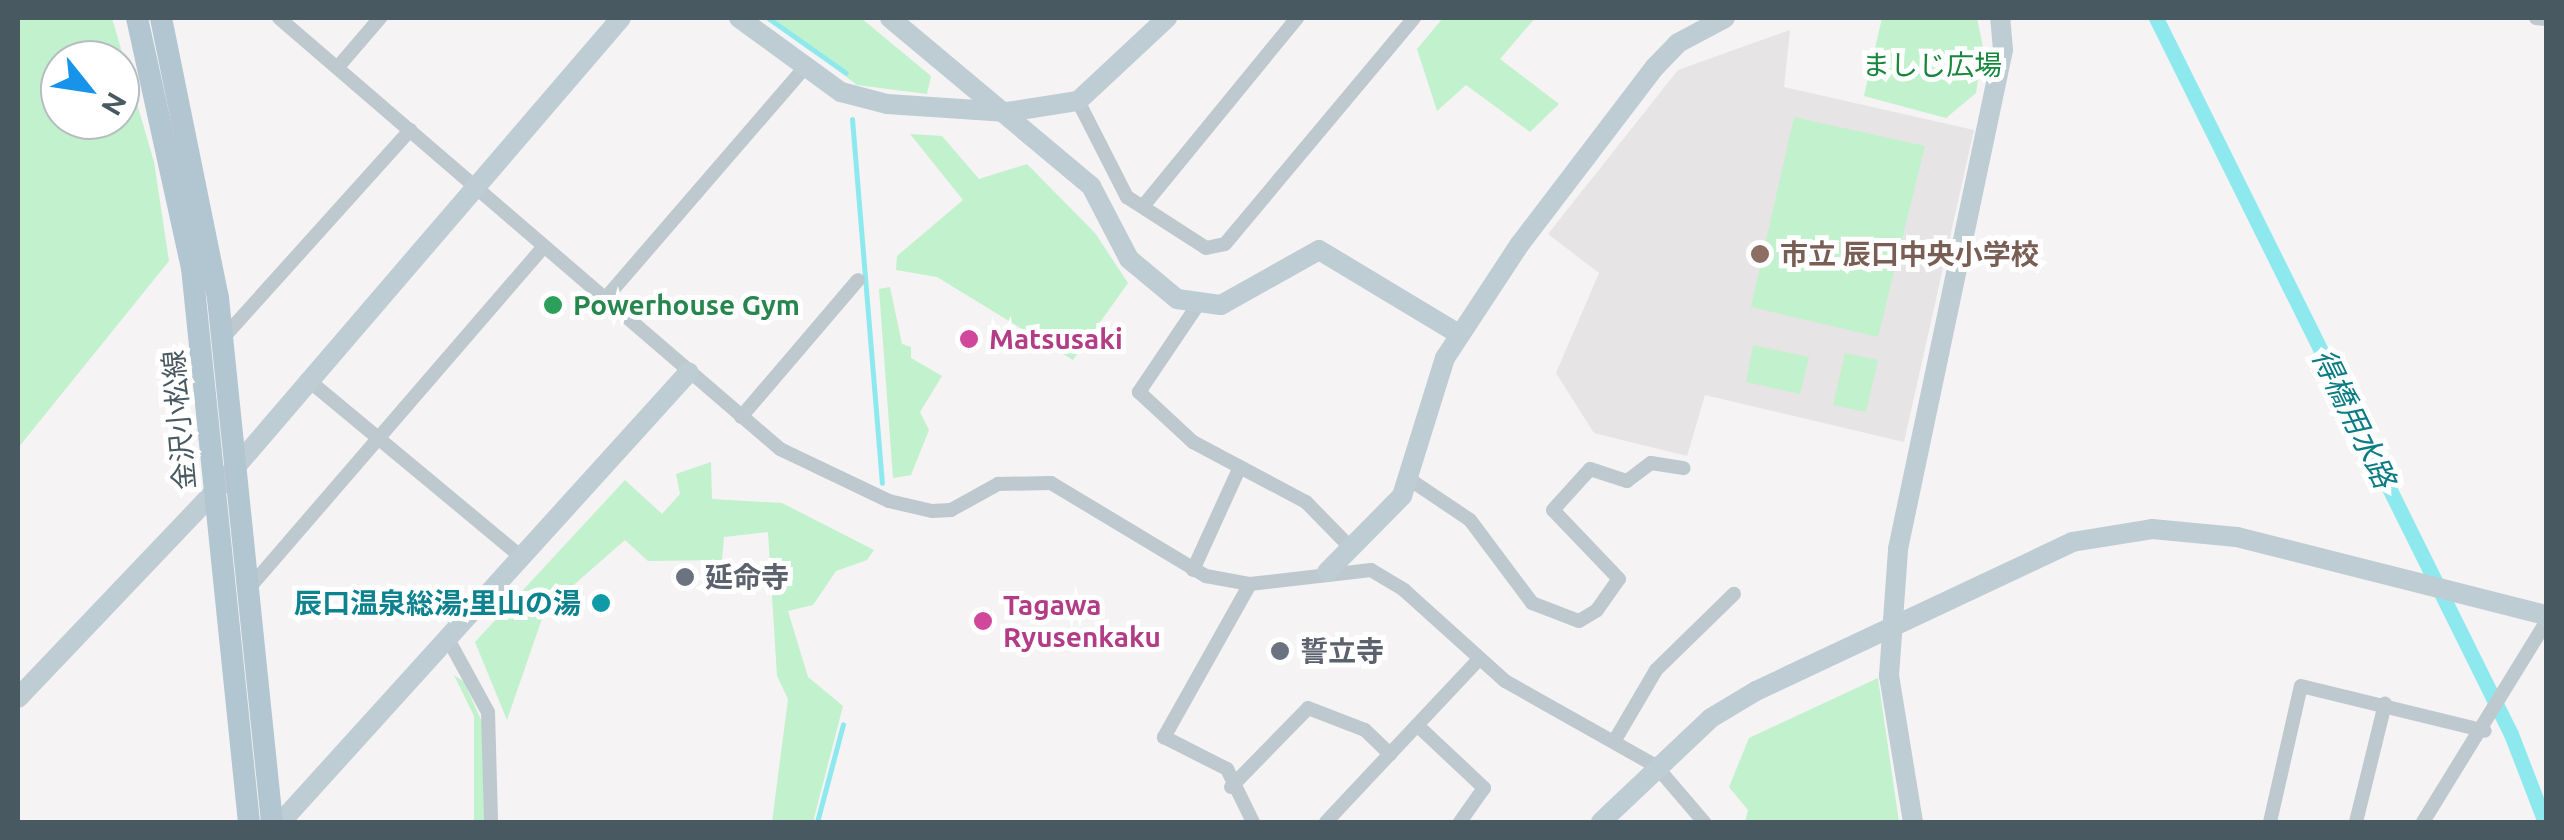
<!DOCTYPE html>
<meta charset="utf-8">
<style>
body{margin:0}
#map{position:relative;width:2564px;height:840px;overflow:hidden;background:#f5f3f3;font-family:Ubuntu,"Noto Sans JP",sans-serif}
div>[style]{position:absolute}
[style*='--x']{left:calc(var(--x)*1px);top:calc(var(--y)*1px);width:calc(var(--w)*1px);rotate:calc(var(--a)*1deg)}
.education>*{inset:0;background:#e6e4e5}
.green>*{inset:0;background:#c2f1cd}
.stream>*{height:5px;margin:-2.5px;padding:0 2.5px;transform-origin:2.5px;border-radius:2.5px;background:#8ee9ef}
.canal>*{height:15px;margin:-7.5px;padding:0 7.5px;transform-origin:7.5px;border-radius:7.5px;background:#8ee9ef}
.street>*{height:14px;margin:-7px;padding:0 7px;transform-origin:7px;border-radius:7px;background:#bdc9cf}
.secondary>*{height:20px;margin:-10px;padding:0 10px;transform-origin:10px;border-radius:10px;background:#beccd4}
.primary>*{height:22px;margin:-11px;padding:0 11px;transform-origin:11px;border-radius:11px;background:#b2c6d1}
.dots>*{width:28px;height:28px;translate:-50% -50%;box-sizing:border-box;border:5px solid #fff;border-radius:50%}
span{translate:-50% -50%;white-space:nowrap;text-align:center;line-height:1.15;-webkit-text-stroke:10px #fff;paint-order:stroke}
.park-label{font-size:28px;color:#16873d}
.education-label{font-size:28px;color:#785e54;font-weight:700}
.left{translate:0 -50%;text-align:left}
.leisure-label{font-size:28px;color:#27864d;font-weight:700}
.hotel-label{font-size:28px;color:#b23c85;font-weight:700}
.street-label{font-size:28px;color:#495961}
.worship-label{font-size:28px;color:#5b616d;font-weight:700}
.culture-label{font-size:28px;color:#0d838f;font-weight:700}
.right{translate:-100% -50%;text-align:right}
.water-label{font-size:30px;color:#0b7c83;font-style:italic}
.frame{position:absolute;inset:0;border:20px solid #495961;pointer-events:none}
.north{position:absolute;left:40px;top:40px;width:100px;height:100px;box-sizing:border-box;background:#fff;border:2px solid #b6bdc0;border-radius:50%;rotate:120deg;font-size:28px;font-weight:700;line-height:40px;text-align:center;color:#495961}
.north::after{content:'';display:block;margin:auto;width:35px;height:45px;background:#1793ea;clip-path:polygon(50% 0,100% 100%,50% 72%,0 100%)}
</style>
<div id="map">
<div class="education">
<i style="clip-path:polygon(1790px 30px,1784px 87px,1974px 130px,1904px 442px,1705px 395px,1687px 456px,1594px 433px,1556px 373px,1599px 273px,1548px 234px,1678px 70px)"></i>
</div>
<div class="green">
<i style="clip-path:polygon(evenodd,18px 18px,112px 18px,154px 162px,169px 261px,18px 448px,18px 18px,60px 60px,120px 60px,120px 120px,60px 120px,60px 60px)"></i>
<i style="clip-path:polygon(770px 18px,861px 18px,931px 76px,927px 94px,857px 85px)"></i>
<i style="clip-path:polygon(1443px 18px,1535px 18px,1500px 59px,1559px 104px,1530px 132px,1466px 85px,1437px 111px,1417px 49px)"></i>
<i style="clip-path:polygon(1882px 18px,1977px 18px,1983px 47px,1976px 93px,1946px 118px,1864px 96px)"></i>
<i style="clip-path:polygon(1794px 117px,1925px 146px,1878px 337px,1751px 307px)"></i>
<i style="clip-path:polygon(910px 134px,942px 136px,979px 179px,1027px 164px,1095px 233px,1128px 283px,1073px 360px,937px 277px,896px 270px,897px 256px,963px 200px)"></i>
<i style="clip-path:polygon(890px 287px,902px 344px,911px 347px,911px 358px,942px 376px,920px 412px,929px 430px,911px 475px,893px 478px,879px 289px)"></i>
<i style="clip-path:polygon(1753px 345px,1809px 357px,1800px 394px,1746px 382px)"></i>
<i style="clip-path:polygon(1845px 353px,1878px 360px,1866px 412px,1833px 405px)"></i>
<i style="clip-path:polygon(711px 462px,712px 499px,782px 503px,874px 550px,867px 560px,836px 571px,813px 605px,788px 611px,808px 677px,843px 706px,813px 822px,772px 822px,788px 699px,777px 676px,768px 532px,724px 537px,722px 560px,648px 561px,625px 540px,545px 610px,507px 720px,475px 642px,625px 480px,662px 514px,680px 494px,676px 474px)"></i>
<i style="clip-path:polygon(454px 675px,464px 682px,482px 722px,485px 822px,474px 822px,474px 716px)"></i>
<i style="clip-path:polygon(1878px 678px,1899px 822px,1745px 822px,1748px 810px,1729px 787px,1749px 738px)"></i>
</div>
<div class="stream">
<i style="--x:768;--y:18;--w:95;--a:35.2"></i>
<i style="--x:852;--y:119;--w:365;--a:85.3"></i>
<i style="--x:817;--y:822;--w:101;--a:-75.1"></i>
</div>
<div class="canal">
<i style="--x:2156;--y:18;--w:799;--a:63.63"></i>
<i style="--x:2511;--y:734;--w:94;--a:68.9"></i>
</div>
<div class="street">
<i style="--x:279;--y:18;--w:661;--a:40.7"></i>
<i style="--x:780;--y:449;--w:121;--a:25.5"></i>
<i style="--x:889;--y:501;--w:44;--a:13.1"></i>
<i style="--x:932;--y:511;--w:19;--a:-3"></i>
<i style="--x:951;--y:510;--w:54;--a:-29"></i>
<i style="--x:998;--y:484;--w:53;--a:-1.1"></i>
<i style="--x:1051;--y:483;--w:181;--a:31"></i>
<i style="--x:1206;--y:576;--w:45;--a:10.3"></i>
<i style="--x:1250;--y:584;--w:122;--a:-6.6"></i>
<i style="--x:1371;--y:570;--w:39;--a:31"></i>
<i style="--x:1404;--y:590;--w:136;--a:42"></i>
<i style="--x:1505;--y:681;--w:173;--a:29.4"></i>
<i style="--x:1656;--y:766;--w:74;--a:49.4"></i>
<i style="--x:2536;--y:18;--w:10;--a:6"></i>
<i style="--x:338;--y:67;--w:65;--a:-49.4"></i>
<i style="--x:1078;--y:101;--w:108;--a:63"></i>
<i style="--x:1127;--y:197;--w:94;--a:32.8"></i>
<i style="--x:1206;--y:248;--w:19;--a:-12"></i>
<i style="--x:1225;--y:244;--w:295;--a:-50.1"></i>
<i style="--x:1144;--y:205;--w:242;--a:-50.7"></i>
<i style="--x:604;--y:300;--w:309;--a:-49.2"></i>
<i style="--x:1197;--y:306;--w:104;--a:124"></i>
<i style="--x:1139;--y:392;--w:74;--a:42.8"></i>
<i style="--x:1193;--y:442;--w:128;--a:28"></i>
<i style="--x:1306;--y:502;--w:60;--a:45.7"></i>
<i style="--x:223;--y:338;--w:280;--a:-48"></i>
<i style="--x:307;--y:379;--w:276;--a:39.7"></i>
<i style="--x:741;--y:417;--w:180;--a:-49.5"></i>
<i style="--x:1409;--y:479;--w:73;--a:33.9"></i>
<i style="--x:1470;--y:520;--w:104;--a:53.2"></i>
<i style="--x:1532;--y:603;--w:50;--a:21"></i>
<i style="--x:1579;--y:621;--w:21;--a:-31"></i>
<i style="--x:1597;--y:610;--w:38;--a:-55"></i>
<i style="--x:1619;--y:579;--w:95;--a:-133.7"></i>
<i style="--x:1553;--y:510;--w:55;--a:-47.9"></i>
<i style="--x:1590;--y:469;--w:39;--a:18"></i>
<i style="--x:1627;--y:481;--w:30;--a:-37"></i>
<i style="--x:1651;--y:463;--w:33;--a:9"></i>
<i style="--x:1193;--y:570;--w:113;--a:-65.5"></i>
<i style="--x:1250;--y:584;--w:176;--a:119.3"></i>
<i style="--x:1164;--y:737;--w:71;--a:26.9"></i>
<i style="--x:1227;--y:769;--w:59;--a:63.9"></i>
<i style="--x:250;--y:587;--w:448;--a:-49.2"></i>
<i style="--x:448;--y:639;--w:83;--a:61.3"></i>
<i style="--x:488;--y:712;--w:110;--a:88.4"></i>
<i style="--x:1417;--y:725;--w:92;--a:43.2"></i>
<i style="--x:1484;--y:788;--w:42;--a:125.2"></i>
<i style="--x:1615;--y:740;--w:81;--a:-59.6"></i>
<i style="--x:1656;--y:670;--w:109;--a:-44.3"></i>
<i style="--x:1231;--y:787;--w:110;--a:-45.7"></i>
<i style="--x:1308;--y:708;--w:61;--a:21.1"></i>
<i style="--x:1365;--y:730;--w:35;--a:44"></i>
<i style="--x:1326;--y:822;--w:222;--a:-46.8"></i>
<i style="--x:2270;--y:822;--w:139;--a:-77.2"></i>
<i style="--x:2301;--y:686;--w:189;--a:13.7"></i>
<i style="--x:2356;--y:822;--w:122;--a:-76.2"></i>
<i style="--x:2423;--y:822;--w:235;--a:-58.4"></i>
</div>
<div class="secondary">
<i style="--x:739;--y:18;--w:126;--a:36"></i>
<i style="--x:841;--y:92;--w:48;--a:14.6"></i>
<i style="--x:887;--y:104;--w:120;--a:3.8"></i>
<i style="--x:1007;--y:112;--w:72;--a:-8.8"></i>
<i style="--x:1078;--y:101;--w:122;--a:-43"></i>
<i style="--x:890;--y:18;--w:262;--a:39.9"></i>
<i style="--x:1091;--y:186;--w:82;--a:62.5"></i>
<i style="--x:1129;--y:259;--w:62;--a:39.8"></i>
<i style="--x:1177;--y:299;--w:44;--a:7.8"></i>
<i style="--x:1221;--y:305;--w:112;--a:-29.3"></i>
<i style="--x:1319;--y:250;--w:163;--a:31"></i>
<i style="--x:1327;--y:572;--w:107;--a:-45.4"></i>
<i style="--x:1402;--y:496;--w:145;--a:-72.7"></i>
<i style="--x:1445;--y:358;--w:136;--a:-56.7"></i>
<i style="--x:1520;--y:244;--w:223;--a:-52.7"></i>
<i style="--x:1655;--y:67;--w:33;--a:-46"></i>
<i style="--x:1678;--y:43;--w:53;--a:-28"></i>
<i style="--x:18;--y:698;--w:286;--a:-46.4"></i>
<i style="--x:215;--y:491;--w:623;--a:-49.36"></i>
<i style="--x:281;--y:822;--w:607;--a:-47.8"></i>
<i style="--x:1601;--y:822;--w:151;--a:-43.4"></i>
<i style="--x:1711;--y:718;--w:52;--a:-31"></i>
<i style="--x:1756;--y:691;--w:349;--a:-25.2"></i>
<i style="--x:2072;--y:542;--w:81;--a:-9.2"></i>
<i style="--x:2152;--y:529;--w:85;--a:5.4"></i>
<i style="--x:2237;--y:537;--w:319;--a:14.2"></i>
<i style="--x:1913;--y:822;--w:148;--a:-99.3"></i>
<i style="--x:1889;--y:676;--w:127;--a:-85.9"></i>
<i style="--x:1898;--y:549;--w:510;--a:-78.12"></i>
<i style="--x:2003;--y:50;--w:32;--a:-95"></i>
</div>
<div class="primary">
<i style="--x:137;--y:18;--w:256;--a:77.6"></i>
<i style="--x:192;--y:268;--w:557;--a:84.13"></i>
<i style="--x:161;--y:18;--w:286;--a:78.5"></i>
<i style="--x:218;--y:298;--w:527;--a:84.12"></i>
</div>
<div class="dots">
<i style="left:1760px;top:254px;background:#8d6e63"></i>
<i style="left:553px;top:305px;background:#2e9e5b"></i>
<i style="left:969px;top:339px;background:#d1479c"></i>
<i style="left:685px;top:577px;background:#6b7280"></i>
<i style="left:601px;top:603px;background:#0f9aa8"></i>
<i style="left:983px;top:621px;background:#d1479c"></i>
<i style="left:1280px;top:651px;background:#6b7280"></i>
</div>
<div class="park-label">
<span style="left:1932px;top:65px">ましじ広場</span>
</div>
<div class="education-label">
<span class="left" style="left:1780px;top:254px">市立 辰口中央小学校</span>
</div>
<div class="leisure-label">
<span class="left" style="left:573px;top:305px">Powerhouse Gym</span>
</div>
<div class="hotel-label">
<span class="left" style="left:989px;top:339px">Matsusaki</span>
<span class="left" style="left:1003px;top:621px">Tagawa<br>Ryusenkaku</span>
</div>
<div class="street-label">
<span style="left:179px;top:420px;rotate:-95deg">金沢小松線</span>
</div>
<div class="worship-label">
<span class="left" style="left:705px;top:577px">延命寺</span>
<span class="left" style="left:1300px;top:651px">誓立寺</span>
</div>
<div class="culture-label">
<span class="right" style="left:581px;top:603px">辰口温泉総湯;里山の湯</span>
</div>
<div class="water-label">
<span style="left:2354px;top:418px;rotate:64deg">得橋用水路</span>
</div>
<div class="frame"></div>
<div class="north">N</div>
</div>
